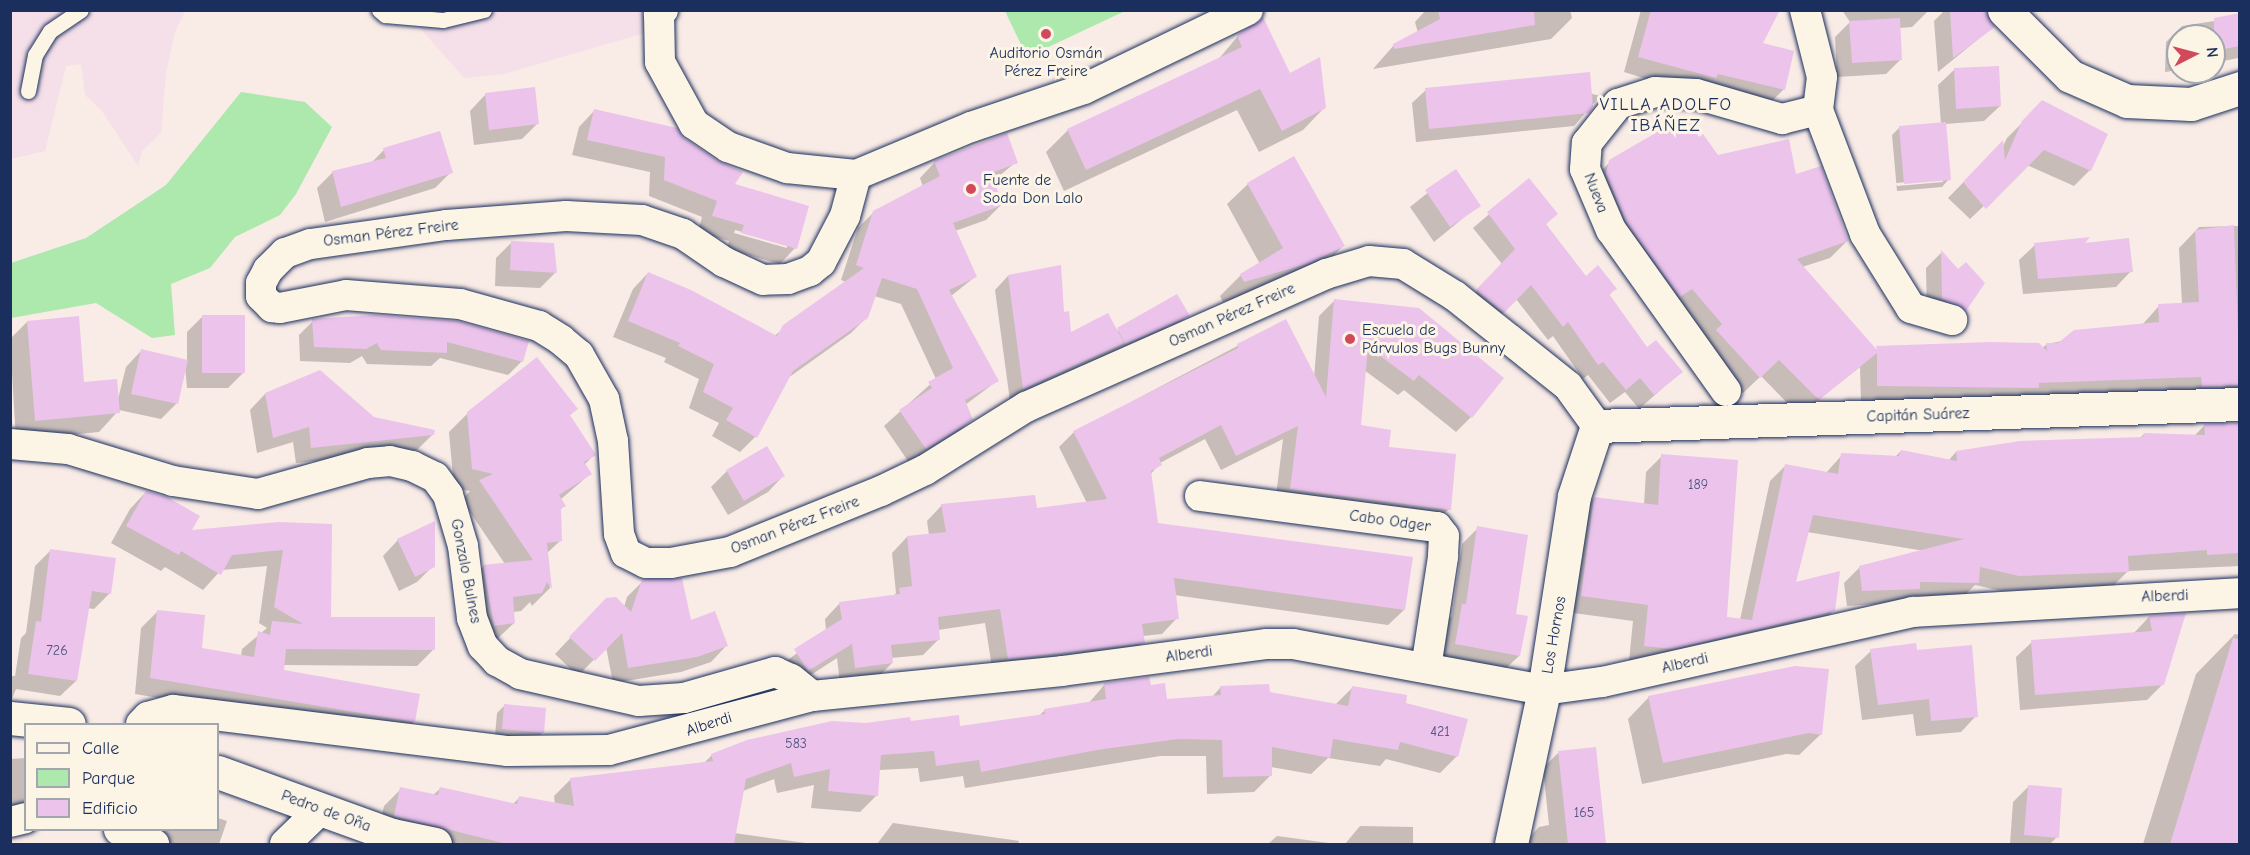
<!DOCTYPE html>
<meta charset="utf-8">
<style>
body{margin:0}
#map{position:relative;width:2250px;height:855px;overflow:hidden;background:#f9ebe6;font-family:"Comic Neue",sans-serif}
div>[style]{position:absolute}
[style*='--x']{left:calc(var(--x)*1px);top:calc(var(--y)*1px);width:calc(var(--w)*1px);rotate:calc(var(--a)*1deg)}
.built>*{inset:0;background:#f5dfe8}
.green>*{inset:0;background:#ade8ad}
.shadow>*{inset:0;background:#0003}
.building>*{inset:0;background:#ecc3eb}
.roads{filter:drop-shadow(0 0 2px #1b2f5e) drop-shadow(0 0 2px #1b2f5e)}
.lane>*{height:15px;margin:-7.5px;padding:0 7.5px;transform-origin:7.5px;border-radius:7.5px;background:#fcf5e5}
.street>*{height:30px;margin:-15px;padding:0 15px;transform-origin:15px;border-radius:15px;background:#fcf5e5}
.secondary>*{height:33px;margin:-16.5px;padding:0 16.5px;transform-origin:16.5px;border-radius:16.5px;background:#fcf5e5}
.dots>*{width:16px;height:16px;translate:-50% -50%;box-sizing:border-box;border:3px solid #fcf5e5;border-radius:50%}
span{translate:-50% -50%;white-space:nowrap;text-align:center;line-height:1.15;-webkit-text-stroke:6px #fcf5e5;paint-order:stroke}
.number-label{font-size:14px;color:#4f5481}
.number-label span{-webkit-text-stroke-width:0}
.poi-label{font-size:16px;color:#1b2f5e}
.left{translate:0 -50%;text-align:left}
.street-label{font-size:16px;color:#1b2f5e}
.neighbourhood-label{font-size:18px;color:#1b2f5e;letter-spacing:1.5px}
.frame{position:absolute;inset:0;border:12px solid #1b2f5e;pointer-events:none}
.legend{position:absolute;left:24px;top:723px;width:195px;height:108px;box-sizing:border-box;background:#fcf5e5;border:2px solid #a2a6af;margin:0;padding:8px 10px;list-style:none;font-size:18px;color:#1b2f5e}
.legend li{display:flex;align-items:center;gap:12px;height:30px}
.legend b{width:30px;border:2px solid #a2a6af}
.north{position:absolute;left:2166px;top:24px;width:60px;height:60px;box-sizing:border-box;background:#fcf5e5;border:2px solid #a2a6af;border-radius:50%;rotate:84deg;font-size:16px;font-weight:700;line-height:24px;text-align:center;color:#1b2f5e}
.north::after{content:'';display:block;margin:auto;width:21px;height:27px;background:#d1495b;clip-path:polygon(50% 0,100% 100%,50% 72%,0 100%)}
</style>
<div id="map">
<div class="built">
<i style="clip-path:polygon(11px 11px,185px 11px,175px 32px,166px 72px,161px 133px,142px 151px,138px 166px,102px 111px,85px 95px,81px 64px,66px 66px,45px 151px,11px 159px)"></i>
<i style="clip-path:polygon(405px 11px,649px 11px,648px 32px,504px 74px,464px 78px)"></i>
</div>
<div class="green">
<i style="clip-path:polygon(1005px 11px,1125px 11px,1027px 57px)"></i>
<i style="clip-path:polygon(241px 92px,305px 102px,332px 127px,296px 194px,280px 215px,235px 237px,210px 268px,171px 284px,175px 335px,152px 338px,96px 303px,11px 318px,11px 263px,86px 238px,166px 185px)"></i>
</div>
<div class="shadow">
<i style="clip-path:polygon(1426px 10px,1570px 10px,1572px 18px,1551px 39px,1373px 69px,1394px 45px,1418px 33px,1415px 22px)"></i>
<i style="clip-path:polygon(1641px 10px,1778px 10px,1761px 44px,1784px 89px,1768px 105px,1669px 86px,1624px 72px)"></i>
<i style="clip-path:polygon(1842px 10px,1927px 10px,1927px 12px,1912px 27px,1899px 28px,1901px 59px,1886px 74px,1837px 77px,1835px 37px,1850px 22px)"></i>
<i style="clip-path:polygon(1945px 10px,1985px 10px,1993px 27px,1938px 72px,1934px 21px)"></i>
<i style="clip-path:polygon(2240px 17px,2238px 58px,2214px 63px,2214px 36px,2178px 36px,2178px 70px,2165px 72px,2166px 42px,2182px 26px)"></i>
<i style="clip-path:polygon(1238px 36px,1325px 107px,1303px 130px,1259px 152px,1237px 110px,1064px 191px,1046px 152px,1068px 130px,1217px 61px)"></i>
<i style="clip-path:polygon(evenodd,1954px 70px,2000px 106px,1984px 121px,1945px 124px,1949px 179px,1942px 187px,1897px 191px,1892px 135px,1900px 127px,1941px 124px,1938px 85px,1954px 70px,1943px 179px,1943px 182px,1897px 186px,1896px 183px,1943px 179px)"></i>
<i style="clip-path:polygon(1426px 90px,1585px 92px,1600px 96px,1574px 126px,1416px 142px,1412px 103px)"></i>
<i style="clip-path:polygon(485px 95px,538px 123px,522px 139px,474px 145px,470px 111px)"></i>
<i style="clip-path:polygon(2043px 102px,2090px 170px,2074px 186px,2027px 165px,1970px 219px,1948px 198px,2002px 143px,2002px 148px,2007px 138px)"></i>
<i style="clip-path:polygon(evenodd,594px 111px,683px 139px,795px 248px,780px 264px,727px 249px,729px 241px,698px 232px,702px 217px,649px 196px,650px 172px,572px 155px,579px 127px,594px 111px,735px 230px,787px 244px,787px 248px,734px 233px,735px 230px)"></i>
<i style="clip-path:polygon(1698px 139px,1717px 157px,1795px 176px,1847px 241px,1830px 258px,1802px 267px,1875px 350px,2042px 348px,2047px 344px,2142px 325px,2159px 306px,2182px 304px,2179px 248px,2183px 244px,2199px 227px,2240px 226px,2240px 389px,1861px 403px,1860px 367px,1799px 415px,1761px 376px,1743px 393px,1701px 347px,1593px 179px,1610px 162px)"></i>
<i style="clip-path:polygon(384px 150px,451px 172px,435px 188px,325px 222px,317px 188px,333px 172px,371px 163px)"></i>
<i style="clip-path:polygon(935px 162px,1016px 162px,993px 181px,1001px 205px,986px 220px,955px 231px,976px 276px,951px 296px,997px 381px,965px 405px,971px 420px,955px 435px,910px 464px,884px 426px,936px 379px,901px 304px,874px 296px,867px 317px,851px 333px,788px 378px,755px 437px,740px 452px,712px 436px,719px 423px,689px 408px,699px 379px,664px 362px,666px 358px,613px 337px,633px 289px,648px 273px,774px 336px,846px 282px,841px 280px,858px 228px,874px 212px,923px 187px,920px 178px)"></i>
<i style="clip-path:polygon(1455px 171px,1479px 205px,1434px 242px,1410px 207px)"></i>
<i style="clip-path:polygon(1529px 180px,1556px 214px,1545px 225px,1585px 278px,1615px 289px,1609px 295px,1647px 350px,1681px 372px,1639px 409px,1625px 392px,1610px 403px,1588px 375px,1583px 379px,1553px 336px,1548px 340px,1516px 299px,1489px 327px,1463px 306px,1502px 264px,1473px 228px)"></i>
<i style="clip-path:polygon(1248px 184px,1343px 246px,1323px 267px,1285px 284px,1223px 302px,1220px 296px,1241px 275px,1260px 264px,1227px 204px)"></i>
<i style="clip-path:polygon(512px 242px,556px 272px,540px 288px,495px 286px,496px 258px)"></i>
<i style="clip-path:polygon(2035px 245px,2082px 245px,2131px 271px,2116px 287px,2023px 294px,2019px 260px)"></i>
<i style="clip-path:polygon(1941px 253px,1957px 271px,1965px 310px,1949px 325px,1927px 315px,1926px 268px)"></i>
<i style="clip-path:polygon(1008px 276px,1062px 314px,1070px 334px,1116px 331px,1188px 315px,1175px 328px,1010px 401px,995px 290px)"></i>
<i style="clip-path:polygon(1335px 300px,1471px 417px,1456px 432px,1404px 390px,1398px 395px,1364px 370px,1359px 426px,1449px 509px,1434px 524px,1275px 504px,1283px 439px,1221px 470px,1205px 439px,1160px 463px,1150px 475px,1157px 524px,1404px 610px,1388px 625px,1174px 595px,1177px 618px,1162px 634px,1143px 636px,1143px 642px,1128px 657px,993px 674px,985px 623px,938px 630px,939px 639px,923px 655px,891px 658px,892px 663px,877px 678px,840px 683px,837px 658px,794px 686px,780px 666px,826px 631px,825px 619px,840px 603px,893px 597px,896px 593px,892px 553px,907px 537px,929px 535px,927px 521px,942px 505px,1036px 510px,1087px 503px,1059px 447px,1074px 432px,1285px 321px,1314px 378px,1319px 316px)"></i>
<i style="clip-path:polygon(203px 316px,243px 373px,228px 388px,187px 388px,185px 366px,177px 403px,161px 419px,119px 410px,99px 432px,16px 440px,10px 339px,27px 322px,83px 384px,118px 399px,126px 367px,141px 351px,187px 361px,187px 332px)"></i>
<i style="clip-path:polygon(374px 316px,522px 361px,508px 375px,440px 358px,431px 366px,367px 364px,362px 356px,350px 363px,300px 361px,299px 335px,313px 321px)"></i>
<i style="clip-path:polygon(265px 394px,373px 418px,433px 434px,417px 450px,296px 463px,293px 442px,257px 453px,250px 410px)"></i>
<i style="clip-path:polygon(576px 409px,569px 416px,594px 455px,584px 465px,590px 474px,560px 500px,561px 540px,546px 554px,550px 588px,532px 606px,530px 602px,521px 611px,513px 612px,514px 623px,495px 641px,465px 585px,483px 567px,505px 564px,462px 500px,470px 491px,454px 488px,449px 432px,468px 413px)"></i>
<i style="clip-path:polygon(2240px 423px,2240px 566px,2128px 571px,2112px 587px,2002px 591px,1975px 585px,1962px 598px,1847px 606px,1844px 583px,1860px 567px,1925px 551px,1807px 532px,1794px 584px,1834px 610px,1818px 626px,1629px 661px,1633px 621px,1566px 612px,1579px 514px,1594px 498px,1644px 505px,1646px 472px,1662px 456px,1726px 618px,1740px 620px,1770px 481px,1786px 465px,1826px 473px,1842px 455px,1895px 457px,1901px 451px,1948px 461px,1956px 452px,2139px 439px,2144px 434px,2194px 436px,2205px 425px)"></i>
<i style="clip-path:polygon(766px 448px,783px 476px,768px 492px,728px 515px,711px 487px,727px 471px)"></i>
<i style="clip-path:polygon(146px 492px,189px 532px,279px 524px,329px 618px,434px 649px,417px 666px,283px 665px,283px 672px,414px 722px,397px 738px,135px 694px,141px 628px,157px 612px,201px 650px,241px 656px,242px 649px,267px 628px,259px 623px,267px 566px,221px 570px,203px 590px,165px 567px,161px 571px,111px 543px,130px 509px)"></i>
<i style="clip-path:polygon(1478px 528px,1514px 615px,1519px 656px,1503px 671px,1440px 659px,1447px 621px,1452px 616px,1462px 544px)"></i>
<i style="clip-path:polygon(398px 540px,433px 566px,417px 582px,399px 591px,383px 556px)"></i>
<i style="clip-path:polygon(51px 550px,110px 593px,94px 609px,87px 608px,76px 681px,60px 696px,16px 689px,10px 704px,10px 676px,15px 676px,21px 638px,26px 633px,35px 566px)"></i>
<i style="clip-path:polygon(643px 581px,690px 622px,726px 646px,711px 662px,681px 672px,613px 683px,606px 647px,578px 676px,555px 654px,591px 616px,624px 607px,627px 597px)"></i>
<i style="clip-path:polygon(2184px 615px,2163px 684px,2147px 700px,2020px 710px,2016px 657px,2032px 642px,2133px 634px,2149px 617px)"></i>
<i style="clip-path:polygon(2235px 634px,2240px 635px,2240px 844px,2143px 844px,2196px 674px)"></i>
<i style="clip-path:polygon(1871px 651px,1916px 652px,1976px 716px,1961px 732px,1916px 736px,1913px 714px,1862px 720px,1855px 666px)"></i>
<i style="clip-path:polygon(1105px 684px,1149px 687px,1166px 701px,1211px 698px,1221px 687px,1335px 705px,1352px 688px,1404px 704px,1457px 756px,1440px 773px,1386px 759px,1380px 766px,1328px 758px,1311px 774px,1271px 767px,1271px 775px,1254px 792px,1207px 794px,1206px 756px,1160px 756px,965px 788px,963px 776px,920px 782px,918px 768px,879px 770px,877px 795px,860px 812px,811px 808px,814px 785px,777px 793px,774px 779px,743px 791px,734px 833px,813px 844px,419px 844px,378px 833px,384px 806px,401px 789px,433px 795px,441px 788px,513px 804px,519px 798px,555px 804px,554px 796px,571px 779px,703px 764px,712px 755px,866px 724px,909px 723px,959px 728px,1039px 716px,1045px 710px,1088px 704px)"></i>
<i style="clip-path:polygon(1649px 697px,1821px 734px,1799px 755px,1786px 754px,1642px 784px,1628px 719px)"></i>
<i style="clip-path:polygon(505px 705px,542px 733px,535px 740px,495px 736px,497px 713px)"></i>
<i style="clip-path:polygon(1595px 748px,1604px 844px,1523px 844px,1539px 827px,1549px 825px,1543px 768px,1559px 752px)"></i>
<i style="clip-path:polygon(26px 758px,26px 805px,10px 806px,10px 759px)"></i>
<i style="clip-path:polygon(2028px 787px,2057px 837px,2050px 844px,2010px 844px,2013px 802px)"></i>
<i style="clip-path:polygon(218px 818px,227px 821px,219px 844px,154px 844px,128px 830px,218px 830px)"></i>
<i style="clip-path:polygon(893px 823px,1019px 841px,1018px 844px,877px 844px)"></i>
<i style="clip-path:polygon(1360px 826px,1413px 827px,1413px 844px,1345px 844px)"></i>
<i style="clip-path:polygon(1277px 836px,1336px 844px,1268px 844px)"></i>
</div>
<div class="building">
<i style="clip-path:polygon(1438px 10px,1534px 10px,1535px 25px,1394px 49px,1393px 44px,1440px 19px)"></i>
<i style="clip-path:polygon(1651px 10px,1780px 10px,1763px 43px,1794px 51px,1785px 90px,1718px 74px,1716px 78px,1638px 57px)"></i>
<i style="clip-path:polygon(1950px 10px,1986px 10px,1995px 27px,1953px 58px)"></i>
<i style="clip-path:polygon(2240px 13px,2240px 46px,2214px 51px,2214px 18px)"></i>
<i style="clip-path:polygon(1263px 17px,1290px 73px,1320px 57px,1326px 108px,1282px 131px,1260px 89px,1086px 170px,1067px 129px,1242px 47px,1237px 35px)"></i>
<i style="clip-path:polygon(1900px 18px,1902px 60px,1852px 63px,1849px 21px)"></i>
<i style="clip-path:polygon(1999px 66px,2001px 106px,1956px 109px,1954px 68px)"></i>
<i style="clip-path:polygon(1590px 72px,1593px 107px,1589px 113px,1429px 129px,1425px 88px)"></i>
<i style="clip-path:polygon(535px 87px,539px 124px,489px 130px,485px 93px)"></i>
<i style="clip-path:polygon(2042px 100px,2108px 134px,2091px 171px,2044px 150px,1986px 209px,1963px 182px,2003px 140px,2005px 160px,2022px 121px)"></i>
<i style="clip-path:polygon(594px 109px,677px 128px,684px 138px,718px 161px,743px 172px,735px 184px,809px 206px,797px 249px,741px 233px,744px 225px,712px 216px,717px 201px,664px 180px,665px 157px,587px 140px)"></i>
<i style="clip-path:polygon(1685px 116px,1699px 137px,1703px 134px,1718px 155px,1789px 139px,1796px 174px,1821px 166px,1848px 241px,1797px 259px,1877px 350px,1876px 346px,1991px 342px,2039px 343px,2047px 351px,2046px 343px,2058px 343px,2074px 330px,2159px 322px,2158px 304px,2199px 302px,2195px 230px,2234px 225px,2240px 385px,2202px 387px,2201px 377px,2039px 383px,2039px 388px,1877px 386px,1877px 353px,1819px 400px,1779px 360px,1760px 378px,1716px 330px,1722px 324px,1692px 289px,1680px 297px,1626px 222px,1606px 174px,1609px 160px)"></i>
<i style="clip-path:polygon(1946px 122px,1951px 180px,1904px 184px,1899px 126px)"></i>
<i style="clip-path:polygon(440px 131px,453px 173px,341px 207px,332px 171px,386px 158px,383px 148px)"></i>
<i style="clip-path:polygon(1007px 133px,1018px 163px,991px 173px,1003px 205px,953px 223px,977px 277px,949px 290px,999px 381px,965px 400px,973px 420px,926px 449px,899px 410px,932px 388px,928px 382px,953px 368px,917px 289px,882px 278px,868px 318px,793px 371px,757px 438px,726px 420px,733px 408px,703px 392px,714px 364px,678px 346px,680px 343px,628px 321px,648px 272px,691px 290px,777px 336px,783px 325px,864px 268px,856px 265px,873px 211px,940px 176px,934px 161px)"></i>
<i style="clip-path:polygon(1294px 156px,1345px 246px,1307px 264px,1244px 282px,1240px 274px,1283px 248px,1247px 183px)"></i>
<i style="clip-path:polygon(1456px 169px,1481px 206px,1450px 227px,1425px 190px)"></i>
<i style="clip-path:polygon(1529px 178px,1558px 214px,1546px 224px,1586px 276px,1598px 265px,1617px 289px,1609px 294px,1647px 347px,1656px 340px,1683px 372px,1654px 395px,1640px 378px,1626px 390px,1603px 362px,1598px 365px,1568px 322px,1563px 327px,1531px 285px,1504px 313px,1476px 290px,1515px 249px,1487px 212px)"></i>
<i style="clip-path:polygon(2090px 237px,2085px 243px,2129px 238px,2133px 272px,2038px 279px,2034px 243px)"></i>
<i style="clip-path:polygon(511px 241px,554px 243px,557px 273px,510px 270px)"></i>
<i style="clip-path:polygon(1941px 250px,1958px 269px,1966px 262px,1985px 283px,1966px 311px,1942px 299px)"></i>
<i style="clip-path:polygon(1061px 265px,1064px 312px,1069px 311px,1071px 332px,1108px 313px,1124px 343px,1023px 389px,1008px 275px)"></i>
<i style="clip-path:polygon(1177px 294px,1190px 316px,1125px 344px,1117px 328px)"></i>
<i style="clip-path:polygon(1334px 299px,1419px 308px,1504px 378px,1472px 418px,1419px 375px,1414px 381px,1368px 347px,1361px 425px,1391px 430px,1389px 447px,1456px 454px,1451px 510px,1290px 489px,1298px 426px,1236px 456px,1221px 425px,1159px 458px,1162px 465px,1151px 471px,1158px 523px,1413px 557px,1405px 610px,1174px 578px,1179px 619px,1142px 624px,1145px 643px,1008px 659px,1000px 609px,938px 617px,940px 640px,891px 645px,893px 663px,855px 668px,852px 644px,808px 671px,794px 649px,842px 619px,839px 602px,900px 594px,899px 588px,912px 586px,907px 536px,946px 532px,941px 504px,1035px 495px,1037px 508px,1107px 499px,1073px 431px,1238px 348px,1237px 344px,1286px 319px,1326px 397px)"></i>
<i style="clip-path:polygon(202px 315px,245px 315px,245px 373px,202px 373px)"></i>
<i style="clip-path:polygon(374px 315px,457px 321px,529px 341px,523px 362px,447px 342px,447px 353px,381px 350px,377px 343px,366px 349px,314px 347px,312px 319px)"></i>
<i style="clip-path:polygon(79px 316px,84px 382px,117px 379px,120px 413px,35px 421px,27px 321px)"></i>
<i style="clip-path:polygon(141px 349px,188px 360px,178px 404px,131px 394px)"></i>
<i style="clip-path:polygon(537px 357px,578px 409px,570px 415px,596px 455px,584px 462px,592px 474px,559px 495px,566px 506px,561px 509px,562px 541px,547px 543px,552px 589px,547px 582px,542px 593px,513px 597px,515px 623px,494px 626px,483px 565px,533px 560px,479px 480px,493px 474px,472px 469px,467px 412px)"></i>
<i style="clip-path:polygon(320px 370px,374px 417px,435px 430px,434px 435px,311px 448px,309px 427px,273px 438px,265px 393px)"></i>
<i style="clip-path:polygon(2240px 423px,2240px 553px,2207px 555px,2207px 550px,2128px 556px,2129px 572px,2019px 576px,1980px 567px,1979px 583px,1920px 582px,1920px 589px,1862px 591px,1859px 566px,1964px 539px,1813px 515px,1796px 582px,1840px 571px,1835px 611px,1672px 649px,1644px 646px,1648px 605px,1581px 596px,1594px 497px,1658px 505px,1661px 454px,1738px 460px,1727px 617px,1752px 620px,1785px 464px,1838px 474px,1841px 453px,1899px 456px,1901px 450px,1957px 461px,1956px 451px,2020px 441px,2143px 437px,2144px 433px,2205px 435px,2204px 424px)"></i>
<i style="clip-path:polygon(767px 446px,785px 476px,744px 501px,726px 470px)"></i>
<i style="clip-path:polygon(146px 491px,167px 497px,200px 516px,192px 530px,279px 522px,332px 524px,331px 617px,435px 617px,435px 650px,286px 649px,284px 670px,420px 694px,415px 722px,150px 678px,157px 610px,205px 615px,202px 648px,254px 657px,258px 631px,270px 635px,272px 621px,303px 624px,274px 607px,283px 550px,232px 555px,221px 575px,181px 551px,179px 555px,126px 526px)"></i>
<i style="clip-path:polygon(435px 521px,435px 567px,415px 577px,397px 539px)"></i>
<i style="clip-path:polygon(1477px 526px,1528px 535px,1516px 614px,1528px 616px,1520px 656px,1455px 644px,1462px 604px,1466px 604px)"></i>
<i style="clip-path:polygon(50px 549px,116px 558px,111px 594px,92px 591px,77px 681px,28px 674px,36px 621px,41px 622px)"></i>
<i style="clip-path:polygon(682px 578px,691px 620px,715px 611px,728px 646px,697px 657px,628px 668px,622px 633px,595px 661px,569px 637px,606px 598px,616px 597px,631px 612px,642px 579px)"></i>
<i style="clip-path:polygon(2186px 613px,2164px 685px,2035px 695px,2031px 640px,2152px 631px,2149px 616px)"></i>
<i style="clip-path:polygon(2233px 638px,2240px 639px,2240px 844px,2170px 844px)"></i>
<i style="clip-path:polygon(1916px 643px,1917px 650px,1972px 645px,1978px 717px,1931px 721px,1929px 699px,1878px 705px,1870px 649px)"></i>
<i style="clip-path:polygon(1795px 666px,1829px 669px,1822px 735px,1809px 733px,1663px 763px,1648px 696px)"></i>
<i style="clip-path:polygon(1149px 677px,1151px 685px,1165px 683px,1167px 699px,1221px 695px,1220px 686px,1269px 684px,1270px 692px,1348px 706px,1352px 686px,1407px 695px,1406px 703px,1468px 719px,1458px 757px,1400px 742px,1398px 750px,1333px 739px,1330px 758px,1272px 747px,1272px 776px,1223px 777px,1222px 740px,1178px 739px,1097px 750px,981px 772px,979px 760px,936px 766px,934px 751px,881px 755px,878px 796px,828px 791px,830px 769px,794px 777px,791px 763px,746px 779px,734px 844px,507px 844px,394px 816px,400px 787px,438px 795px,440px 787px,517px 804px,519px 796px,574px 806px,570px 778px,713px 761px,711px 754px,747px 740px,832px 721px,866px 723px,910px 717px,911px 721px,959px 715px,960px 726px,1045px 714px,1044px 709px,1106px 699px,1104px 683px)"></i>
<i style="clip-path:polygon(504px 704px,546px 708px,544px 733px,502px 729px)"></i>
<i style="clip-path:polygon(1596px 747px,1606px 844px,1568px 844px,1558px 751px)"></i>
<i style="clip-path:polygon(2028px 785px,2062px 788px,2059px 838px,2024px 835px)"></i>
</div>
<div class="roads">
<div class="lane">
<i style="--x:379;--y:10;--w:8;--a:40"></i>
<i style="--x:385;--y:15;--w:58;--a:4.9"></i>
<i style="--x:443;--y:20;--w:42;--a:-13.7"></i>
<i style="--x:28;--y:91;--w:37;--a:-79"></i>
<i style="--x:35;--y:55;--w:28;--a:-58"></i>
<i style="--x:50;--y:31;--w:37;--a:-34"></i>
</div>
<div class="street">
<i style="--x:663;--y:10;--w:6;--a:135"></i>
<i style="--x:659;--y:14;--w:48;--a:88.8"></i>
<i style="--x:660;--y:62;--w:71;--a:61.3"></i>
<i style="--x:694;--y:124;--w:41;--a:34.1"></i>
<i style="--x:728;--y:147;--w:63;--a:19.6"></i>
<i style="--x:787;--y:168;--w:69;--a:5.8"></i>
<i style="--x:856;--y:175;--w:125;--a:-22.7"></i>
<i style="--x:971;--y:127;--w:119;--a:-18.6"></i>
<i style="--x:1084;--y:89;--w:182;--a:-25.7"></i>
<i style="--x:1805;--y:10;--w:69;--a:75.8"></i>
<i style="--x:1822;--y:77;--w:33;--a:97"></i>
<i style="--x:1818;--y:110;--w:133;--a:69.2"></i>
<i style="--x:1865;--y:234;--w:87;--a:58.1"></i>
<i style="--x:1911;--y:308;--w:43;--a:16.3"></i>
<i style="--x:856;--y:175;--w:42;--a:105"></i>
<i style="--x:845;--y:216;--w:52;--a:117.6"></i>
<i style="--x:821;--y:262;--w:14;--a:141"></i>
<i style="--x:810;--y:271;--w:23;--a:160"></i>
<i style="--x:788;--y:279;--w:25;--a:178"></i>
<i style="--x:763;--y:280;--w:43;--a:-155.2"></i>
<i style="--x:724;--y:262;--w:50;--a:-145.7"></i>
<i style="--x:683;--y:234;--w:43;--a:-161.1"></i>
<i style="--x:642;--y:220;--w:76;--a:-177"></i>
<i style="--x:566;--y:216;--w:120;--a:175.7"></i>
<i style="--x:446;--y:225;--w:137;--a:172"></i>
<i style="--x:310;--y:244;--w:27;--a:160"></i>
<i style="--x:285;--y:253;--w:24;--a:135"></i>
<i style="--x:268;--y:270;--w:15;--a:118"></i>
<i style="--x:261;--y:283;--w:13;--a:90"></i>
<i style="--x:261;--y:296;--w:16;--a:45"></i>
<i style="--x:272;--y:307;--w:8;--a:7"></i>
<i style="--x:280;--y:308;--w:67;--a:-11.1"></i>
<i style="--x:346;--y:295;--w:114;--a:4.5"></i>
<i style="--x:460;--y:304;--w:82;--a:15.6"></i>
<i style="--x:539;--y:326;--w:26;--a:32"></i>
<i style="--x:561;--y:340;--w:23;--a:40"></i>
<i style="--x:579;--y:355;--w:51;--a:60.4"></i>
<i style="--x:604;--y:399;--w:43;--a:77.9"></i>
<i style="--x:613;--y:441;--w:93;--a:86.3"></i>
<i style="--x:619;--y:534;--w:20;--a:70"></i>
<i style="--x:626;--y:553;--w:22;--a:27"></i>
<i style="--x:646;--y:563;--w:25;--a:0"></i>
<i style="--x:671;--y:563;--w:60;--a:-10.6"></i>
<i style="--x:730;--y:552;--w:163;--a:-22"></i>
<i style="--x:881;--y:491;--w:49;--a:-25.5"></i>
<i style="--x:925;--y:470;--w:119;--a:-32"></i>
<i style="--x:1026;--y:407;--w:328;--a:-23.9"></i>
<i style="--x:1326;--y:274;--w:45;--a:-16.8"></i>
<i style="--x:1369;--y:261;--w:34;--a:5"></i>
<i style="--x:1403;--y:264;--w:61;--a:31.6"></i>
<i style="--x:1455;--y:296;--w:144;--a:38.5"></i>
<i style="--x:1568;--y:386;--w:49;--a:54.1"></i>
<i style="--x:1726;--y:391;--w:198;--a:-125.5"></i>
<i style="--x:1611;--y:230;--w:66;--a:-113.1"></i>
<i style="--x:1585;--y:169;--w:26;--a:-86"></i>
<i style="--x:1587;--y:143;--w:50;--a:-51.5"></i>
<i style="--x:1618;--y:104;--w:39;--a:-18"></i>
<i style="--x:1655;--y:92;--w:41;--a:2.8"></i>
<i style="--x:1696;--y:94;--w:90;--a:16.2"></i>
<i style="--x:1782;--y:119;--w:37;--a:-14"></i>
<i style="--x:10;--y:444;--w:58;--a:4.9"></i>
<i style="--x:68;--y:449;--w:110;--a:16.9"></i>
<i style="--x:173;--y:481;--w:86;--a:8.7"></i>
<i style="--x:258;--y:494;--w:114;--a:-15.7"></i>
<i style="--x:368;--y:463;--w:22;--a:-5"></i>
<i style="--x:390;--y:461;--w:23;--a:13"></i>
<i style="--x:412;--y:466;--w:25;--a:26"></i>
<i style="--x:435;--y:477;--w:22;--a:54"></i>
<i style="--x:448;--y:495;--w:53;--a:73.6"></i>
<i style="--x:463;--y:546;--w:73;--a:82.9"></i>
<i style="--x:472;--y:618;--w:30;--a:69"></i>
<i style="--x:483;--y:646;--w:21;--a:47"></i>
<i style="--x:497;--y:661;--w:26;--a:29"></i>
<i style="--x:520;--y:674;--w:122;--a:12.8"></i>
<i style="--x:639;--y:701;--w:45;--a:-3.8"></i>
<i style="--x:684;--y:698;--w:95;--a:-15.9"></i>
<i style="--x:775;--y:672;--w:17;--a:24"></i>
<i style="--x:791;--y:679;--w:27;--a:39"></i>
<i style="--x:1200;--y:496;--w:239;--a:7.5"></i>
<i style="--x:1437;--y:527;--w:11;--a:52"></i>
<i style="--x:1444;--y:536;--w:21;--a:93"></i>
<i style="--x:1443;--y:557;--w:112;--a:98.7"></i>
<i style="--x:141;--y:724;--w:10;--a:-45"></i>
<i style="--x:148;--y:717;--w:26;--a:-16"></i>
<i style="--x:173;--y:710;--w:337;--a:7"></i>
<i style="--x:508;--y:751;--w:101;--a:-0.6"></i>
<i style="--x:609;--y:750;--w:210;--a:-14.9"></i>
<i style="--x:812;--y:696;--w:251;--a:-5.7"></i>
<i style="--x:1062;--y:671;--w:207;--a:-7.5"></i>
<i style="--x:1267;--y:644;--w:26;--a:0"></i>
<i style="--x:1293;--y:644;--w:255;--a:10.4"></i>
<i style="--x:1544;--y:690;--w:59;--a:-7.9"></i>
<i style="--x:1602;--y:682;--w:319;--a:-12.7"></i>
<i style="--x:1913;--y:612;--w:328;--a:-3.3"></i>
<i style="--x:10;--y:822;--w:16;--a:-14"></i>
<i style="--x:119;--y:830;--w:38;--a:22"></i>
<i style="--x:285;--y:844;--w:50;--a:-44.2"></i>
</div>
<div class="secondary">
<i style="--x:2004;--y:10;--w:93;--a:45"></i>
<i style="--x:2070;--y:76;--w:62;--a:23.7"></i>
<i style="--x:2127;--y:101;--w:64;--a:2.7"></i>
<i style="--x:2191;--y:104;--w:52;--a:-18.1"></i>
<i style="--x:10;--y:718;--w:59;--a:5.8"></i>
<i style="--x:218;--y:772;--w:185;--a:19.9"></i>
<i style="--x:392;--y:835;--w:44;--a:11.8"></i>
<i style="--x:1511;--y:844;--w:157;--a:-77.9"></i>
<i style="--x:1544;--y:690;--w:196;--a:-81.2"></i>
<i style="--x:1574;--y:496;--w:74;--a:-71.8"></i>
<i style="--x:1597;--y:426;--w:643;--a:-1.96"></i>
</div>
</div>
<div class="dots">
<i style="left:1046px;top:34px;background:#d1495b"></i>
<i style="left:971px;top:189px;background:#d1495b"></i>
<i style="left:1350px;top:339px;background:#d1495b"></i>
</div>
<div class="number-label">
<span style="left:1698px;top:485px">189</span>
<span style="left:57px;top:651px">726</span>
<span style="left:1440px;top:732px">421</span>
<span style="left:796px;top:744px">583</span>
<span style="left:1584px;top:813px">165</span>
</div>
<div class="poi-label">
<span style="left:1046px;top:62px">Auditorio Osmán<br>Pérez Freire</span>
<span class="left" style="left:983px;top:189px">Fuente de<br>Soda Don Lalo</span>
<span class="left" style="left:1362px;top:339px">Escuela de<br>Párvulos Bugs Bunny</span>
</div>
<div class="street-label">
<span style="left:1596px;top:193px;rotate:69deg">Nueva</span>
<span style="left:391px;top:233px;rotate:-7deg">Osman Pérez Freire</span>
<span style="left:1232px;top:315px;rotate:-24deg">Osman Pérez Freire</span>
<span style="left:1918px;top:415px;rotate:-2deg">Capitán Suárez</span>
<span style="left:1390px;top:521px;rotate:8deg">Cabo Odger</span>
<span style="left:795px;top:525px;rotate:-21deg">Osman Pérez Freire</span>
<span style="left:466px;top:571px;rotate:79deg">Gonzalo Bulnes</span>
<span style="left:2165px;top:596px;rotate:-2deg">Alberdi</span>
<span style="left:1554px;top:635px;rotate:-80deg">Los Hornos</span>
<span style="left:1189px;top:654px;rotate:-8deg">Alberdi</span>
<span style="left:1685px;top:663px;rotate:-13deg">Alberdi</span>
<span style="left:709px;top:724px;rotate:-18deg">Alberdi</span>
<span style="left:326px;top:811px;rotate:20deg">Pedro de Oña</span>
</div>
<div class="neighbourhood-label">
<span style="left:1666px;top:116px">VILLA ADOLFO<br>IBÁÑEZ</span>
</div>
<div class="frame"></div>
<ul class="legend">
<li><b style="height:8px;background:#fcf5e5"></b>Calle</li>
<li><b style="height:16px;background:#ade8ad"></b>Parque</li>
<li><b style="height:16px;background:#ecc3eb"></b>Edificio</li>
</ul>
<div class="north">N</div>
</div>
